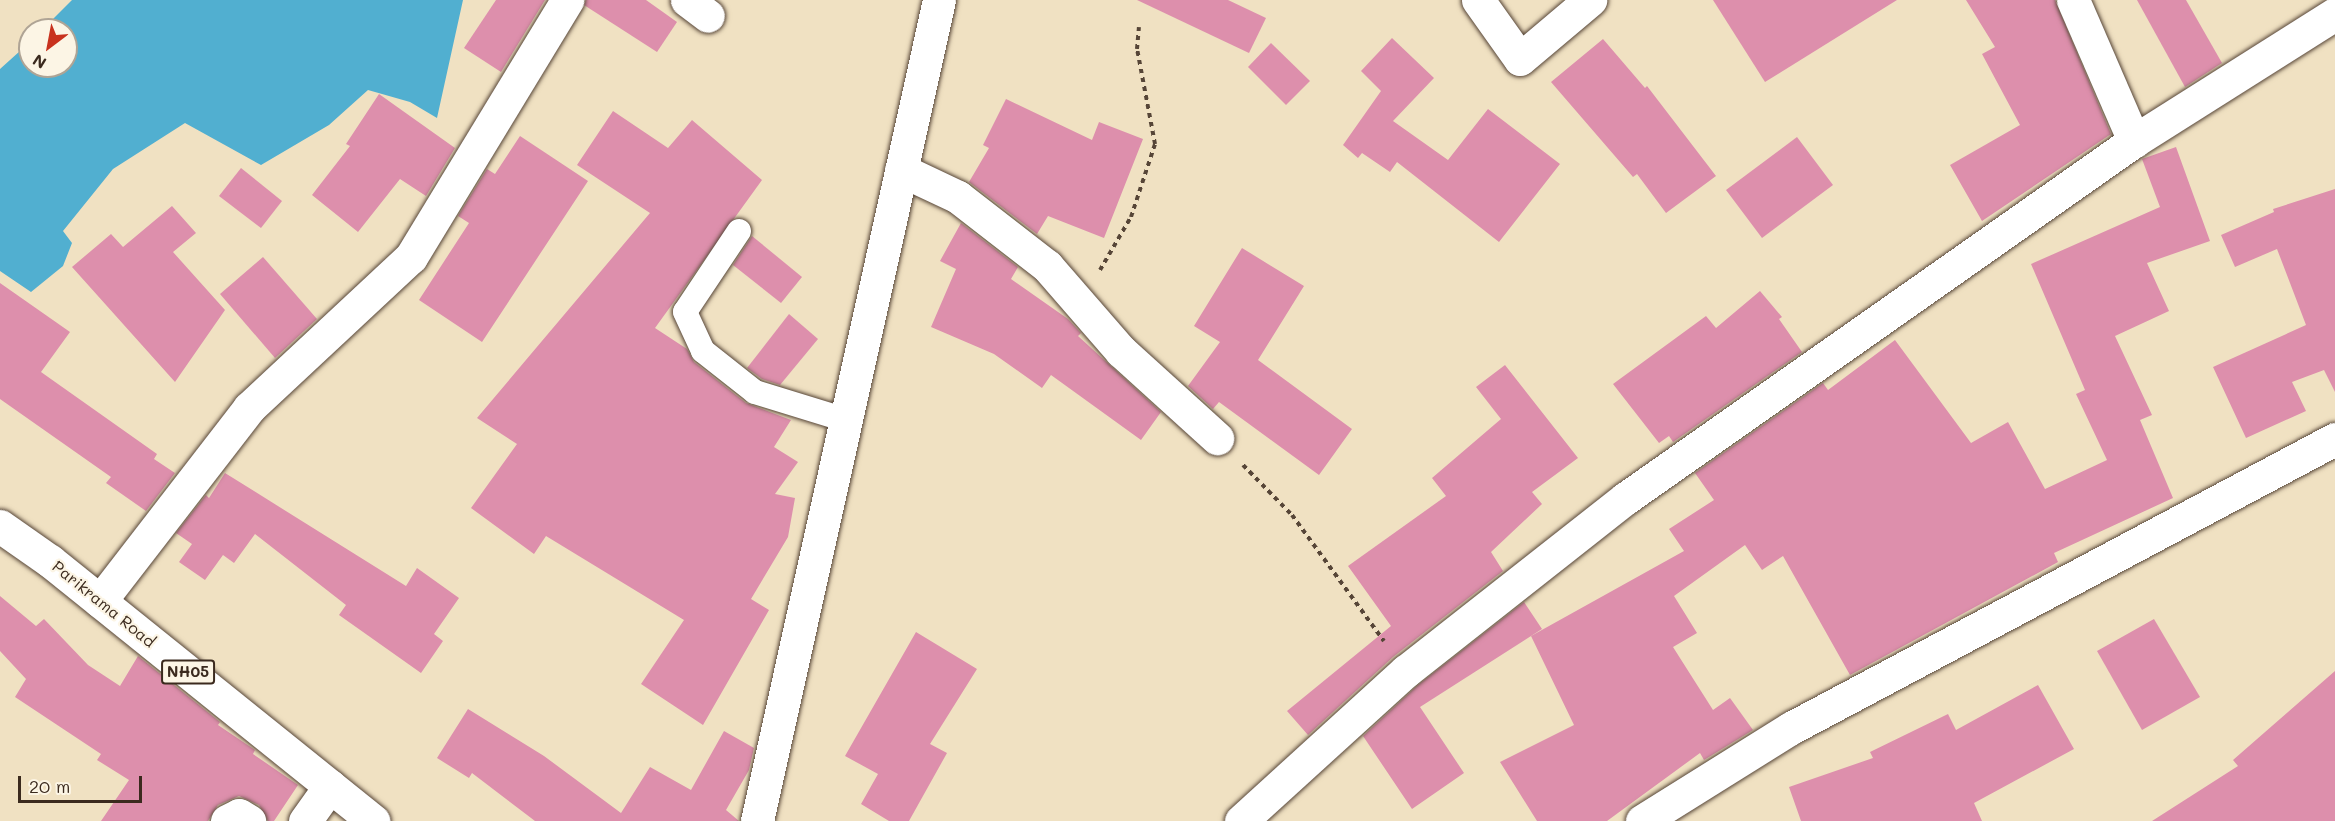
<!DOCTYPE html>
<style>
body{margin:0}
#map{position:relative;width:2335px;height:821px;overflow:hidden;background:#f0e1c2;font-family:Mali,sans-serif}
div>[style]{position:absolute}
[style*='--x']{left:calc(var(--x)*1px);top:calc(var(--y)*1px);width:calc(var(--w)*1px);rotate:calc(var(--a)*1deg)}
.water>*{inset:0;background:#51afd0}
.building>*{inset:0;background:#dd8fac}
.path>*{height:4px;margin-top:-2px;transform-origin:0;background:repeating-linear-gradient(90deg,#564537 0 4.5px,transparent 0 9px)}
.roads{filter:drop-shadow(0 0 2px #564537) drop-shadow(0 0 2px #564537)}
.lane>*{height:24px;margin:-12px;padding:0 12px;transform-origin:12px;border-radius:12px;background:#fff}
.street>*{height:33px;margin:-16.5px;padding:0 16.5px;transform-origin:16.5px;border-radius:16.5px;background:#fff}
.secondary>*{height:33px;margin:-16.5px;padding:0 16.5px;transform-origin:16.5px;border-radius:16.5px;background:#fff}
.primary>*{height:33px;margin:-16.5px;padding:0 16.5px;transform-origin:16.5px;border-radius:16.5px;background:#fff}
span{translate:-50% -50%;white-space:nowrap;text-align:center;line-height:1.15;-webkit-text-stroke:4.5px #fcf5e5;paint-order:stroke}
.shield-label span{padding:2px 4px;background:#fcf5e5;border:2px solid;border-radius:4px;-webkit-text-stroke-width:0}
.shield-label{font-size:15px;color:#3b2a1e;font-weight:700}
.street-label{font-size:16px;color:#3b2a1e}
.north{position:absolute;left:18px;top:18px;width:60px;height:60px;box-sizing:border-box;background:#fcf5e5;border:2px solid #afa495;border-radius:50%;rotate:212deg;font-size:16px;font-weight:700;line-height:24px;text-align:center;color:#3b2a1e}
.north::after{content:'';display:block;margin:auto;width:21px;height:27px;background:#c8321e;clip-path:polygon(50% 0,100% 100%,50% 72%,0 100%)}
.scale{position:absolute;left:18px;top:776px;width:124px;height:27px;box-sizing:border-box;border:3px solid #3b2a1e;border-top:0;padding-left:8px;font-size:18px;line-height:21px;white-space:nowrap;color:#3b2a1e;-webkit-text-stroke:4px #fcf5e5;paint-order:stroke}
</style>
<div id="map">
<div class="water">
<i style="clip-path:polygon(72px 0,463px 0,437px 118px,410px 102px,368px 90px,329px 125px,261px 165px,185px 123px,113px 169px,63px 231px,72px 243px,63px 266px,31px 292px,0 271px,0 69px,30px 42px,30px 66px,66px 66px,66px 30px,42px 30px)"></i>
</div>
<div class="building">
<i style="clip-path:polygon(496px 0,545px 0,501px 72px,464px 48px)"></i>
<i style="clip-path:polygon(586px 0,646px 0,677px 22px,657px 52px,584px 5px)"></i>
<i style="clip-path:polygon(1137px 0,1228px 0,1266px 18px,1249px 53px)"></i>
<i style="clip-path:polygon(1713px 0,1897px 0,1765px 82px)"></i>
<i style="clip-path:polygon(1966px 0,2055px 0,2111px 134px,1982px 221px,1950px 165px,2020px 125px,1982px 54px,1995px 47px)"></i>
<i style="clip-path:polygon(2137px 0,2186px 0,2222px 63px,2185px 87px)"></i>
<i style="clip-path:polygon(1392px 38px,1434px 78px,1393px 121px,1448px 160px,1488px 109px,1560px 164px,1499px 242px,1397px 162px,1390px 172px,1362px 153px,1358px 158px,1343px 145px,1381px 91px,1361px 71px)"></i>
<i style="clip-path:polygon(1603px 39px,1645px 88px,1647px 86px,1716px 176px,1666px 213px,1637px 174px,1633px 177px,1551px 82px)"></i>
<i style="clip-path:polygon(1271px 43px,1310px 81px,1286px 105px,1248px 67px)"></i>
<i style="clip-path:polygon(379px 94px,455px 148px,426px 196px,400px 179px,358px 232px,312px 195px,350px 146px,346px 144px)"></i>
<i style="clip-path:polygon(1006px 99px,1092px 140px,1099px 122px,1143px 139px,1104px 238px,1048px 216px,1037px 234px,969px 182px,989px 148px,983px 145px)"></i>
<i style="clip-path:polygon(613px 111px,668px 148px,692px 120px,762px 180px,655px 328px,687px 349px,694px 362px,746px 403px,791px 420px,774px 447px,798px 462px,775px 494px,795px 498px,788px 537px,751px 599px,769px 610px,703px 725px,641px 684px,684px 620px,546px 536px,534px 554px,471px 508px,517px 444px,477px 418px,650px 213px,577px 165px)"></i>
<i style="clip-path:polygon(520px 136px,588px 181px,482px 342px,419px 300px,469px 223px,458px 216px,487px 169px,495px 174px)"></i>
<i style="clip-path:polygon(1797px 137px,1833px 185px,1762px 238px,1726px 190px)"></i>
<i style="clip-path:polygon(2176px 147px,2210px 241px,2147px 263px,2169px 311px,2115px 336px,2152px 415px,2140px 420px,2173px 498px,2054px 553px,2058px 562px,1850px 675px,1783px 556px,1762px 570px,1745px 545px,1674px 596px,1697px 633px,1673px 647px,1713px 710px,1730px 698px,1753px 730px,1704px 760px,1700px 753px,1607px 821px,1537px 821px,1500px 762px,1574px 725px,1531px 636px,1684px 551px,1669px 529px,1714px 500px,1695px 473px,1823px 383px,1828px 390px,1895px 340px,1971px 443px,2008px 422px,2045px 489px,2107px 460px,2076px 394px,2085px 390px,2031px 264px,2160px 207px,2142px 159px)"></i>
<i style="clip-path:polygon(241px 168px,282px 201px,261px 228px,219px 196px)"></i>
<i style="clip-path:polygon(2335px 189px,2335px 392px,2324px 370px,2292px 382px,2306px 411px,2246px 438px,2213px 367px,2306px 325px,2277px 249px,2235px 267px,2221px 235px,2274px 212px,2273px 209px)"></i>
<i style="clip-path:polygon(172px 206px,196px 233px,173px 252px,225px 310px,175px 382px,72px 267px,111px 234px,123px 247px)"></i>
<i style="clip-path:polygon(961px 223px,1018px 267px,1011px 279px,1068px 319px,1081px 333px,1078px 336px,1161px 412px,1141px 440px,1051px 375px,1042px 388px,994px 354px,931px 327px,956px 269px,940px 261px)"></i>
<i style="clip-path:polygon(752px 236px,802px 277px,781px 303px,733px 265px)"></i>
<i style="clip-path:polygon(1242px 248px,1304px 286px,1258px 360px,1352px 429px,1319px 475px,1219px 402px,1213px 409px,1188px 386px,1220px 342px,1194px 326px)"></i>
<i style="clip-path:polygon(263px 257px,317px 319px,275px 358px,220px 294px)"></i>
<i style="clip-path:polygon(0 283px,70px 332px,41px 372px,157px 454px,154px 459px,175px 473px,146px 511px,106px 483px,111px 477px,0 399px)"></i>
<i style="clip-path:polygon(1760px 291px,1782px 317px,1779px 319px,1802px 352px,1673px 442px,1669px 436px,1659px 443px,1613px 384px,1706px 316px,1716px 328px)"></i>
<i style="clip-path:polygon(789px 314px,818px 339px,780px 385px,762px 379px,747px 368px)"></i>
<i style="clip-path:polygon(1505px 365px,1578px 458px,1532px 492px,1542px 504px,1491px 552px,1503px 571px,1393px 657px,1308px 735px,1287px 711px,1391px 626px,1348px 566px,1446px 496px,1432px 478px,1501px 419px,1476px 387px)"></i>
<i style="clip-path:polygon(225px 473px,406px 586px,417px 568px,459px 598px,434px 634px,443px 641px,421px 673px,339px 615px,346px 605px,255px 534px,234px 563px,223px 555px,205px 580px,179px 562px,192px 544px,176px 533px,206px 495px,209px 498px)"></i>
<i style="clip-path:polygon(0 596px,36px 626px,44px 619px,88px 665px,120px 686px,138px 656px,220px 722px,218px 725px,255px 750px,253px 754px,298px 785px,274px 821px,268px 821px,259px 805px,239px 796px,218px 805px,208px 821px,101px 821px,129px 780px,97px 760px,101px 754px,15px 697px,26px 679px,0 651px)"></i>
<i style="clip-path:polygon(1524px 602px,1542px 629px,1420px 707px,1464px 773px,1412px 809px,1363px 736px,1418px 685px)"></i>
<i style="clip-path:polygon(2154px 619px,2200px 697px,2142px 730px,2097px 651px)"></i>
<i style="clip-path:polygon(916px 632px,977px 669px,930px 744px,947px 753px,909px 821px,889px 821px,861px 804px,878px 774px,845px 756px)"></i>
<i style="clip-path:polygon(2335px 671px,2335px 821px,2152px 821px,2238px 766px,2233px 760px)"></i>
<i style="clip-path:polygon(2038px 685px,2074px 749px,1974px 803px,1982px 821px,1801px 821px,1789px 787px,1873px 758px,1870px 752px,1948px 714px,1956px 730px)"></i>
<i style="clip-path:polygon(468px 709px,544px 756px,621px 813px,650px 767px,691px 790px,724px 731px,754px 748px,749px 770px,726px 810px,739px 821px,535px 821px,472px 773px,469px 778px,437px 758px)"></i>
</div>
<div class="path">
<i style="--x:1100;--y:270;--w:61;--a:-59.7"></i>
<i style="--x:1131;--y:217;--w:77;--a:-71.8"></i>
<i style="--x:1155;--y:144;--w:97;--a:-100.7"></i>
<i style="--x:1137;--y:49;--w:22;--a:-85"></i>
<i style="--x:1243;--y:465;--w:70;--a:45.6"></i>
<i style="--x:1292;--y:515;--w:156;--a:53.9"></i>
</div>
<div class="roads">
<div class="lane">
<i style="--x:739;--y:231;--w:97;--a:123.7"></i>
<i style="--x:685;--y:312;--w:43;--a:65.2"></i>
<i style="--x:703;--y:351;--w:66;--a:38.3"></i>
<i style="--x:755;--y:392;--w:95;--a:17.1"></i>
</div>
<div class="street">
<i style="--x:687;--y:0;--w:26;--a:37"></i>
<i style="--x:1478;--y:0;--w:72;--a:54.6"></i>
<i style="--x:1520;--y:59;--w:92;--a:-40.1"></i>
<i style="--x:2073;--y:0;--w:154;--a:66.6"></i>
<i style="--x:901;--y:170;--w:63;--a:25.3"></i>
<i style="--x:958;--y:197;--w:113;--a:37.8"></i>
<i style="--x:1047;--y:266;--w:113;--a:49"></i>
<i style="--x:1121;--y:351;--w:130;--a:42.2"></i>
<i style="--x:100;--y:601;--w:244;--a:-52.3"></i>
<i style="--x:249;--y:408;--w:221;--a:-43"></i>
<i style="--x:411;--y:257;--w:301;--a:-58.7"></i>
<i style="--x:227;--y:821;--w:13;--a:-27"></i>
<i style="--x:239;--y:815;--w:12;--a:31"></i>
<i style="--x:305;--y:821;--w:43;--a:-54.5"></i>
<i style="--x:1241;--y:821;--w:223;--a:-42.3"></i>
<i style="--x:1406;--y:671;--w:280;--a:-38.2"></i>
<i style="--x:1626;--y:498;--w:621;--a:-35.1"></i>
<i style="--x:2134;--y:141;--w:238;--a:-32.3"></i>
<i style="--x:1642;--y:821;--w:176;--a:-32"></i>
<i style="--x:1791;--y:728;--w:616;--a:-27.98"></i>
</div>
<div class="secondary">
<i style="--x:757;--y:821;--w:841;--a:-77.5"></i>
</div>
<div class="primary">
<i style="--x:0;--y:526;--w:61;--a:35"></i>
<i style="--x:50;--y:561;--w:415;--a:38.8"></i>
</div>
</div>
<div class="shield-label">
<span style="left:188px;top:672px">NH05</span>
</div>
<div class="street-label">
<span style="left:104px;top:604px;rotate:39deg">Parikrama Road</span>
</div>
<div class="north">N</div>
<div class="scale">20 m</div>
</div>
